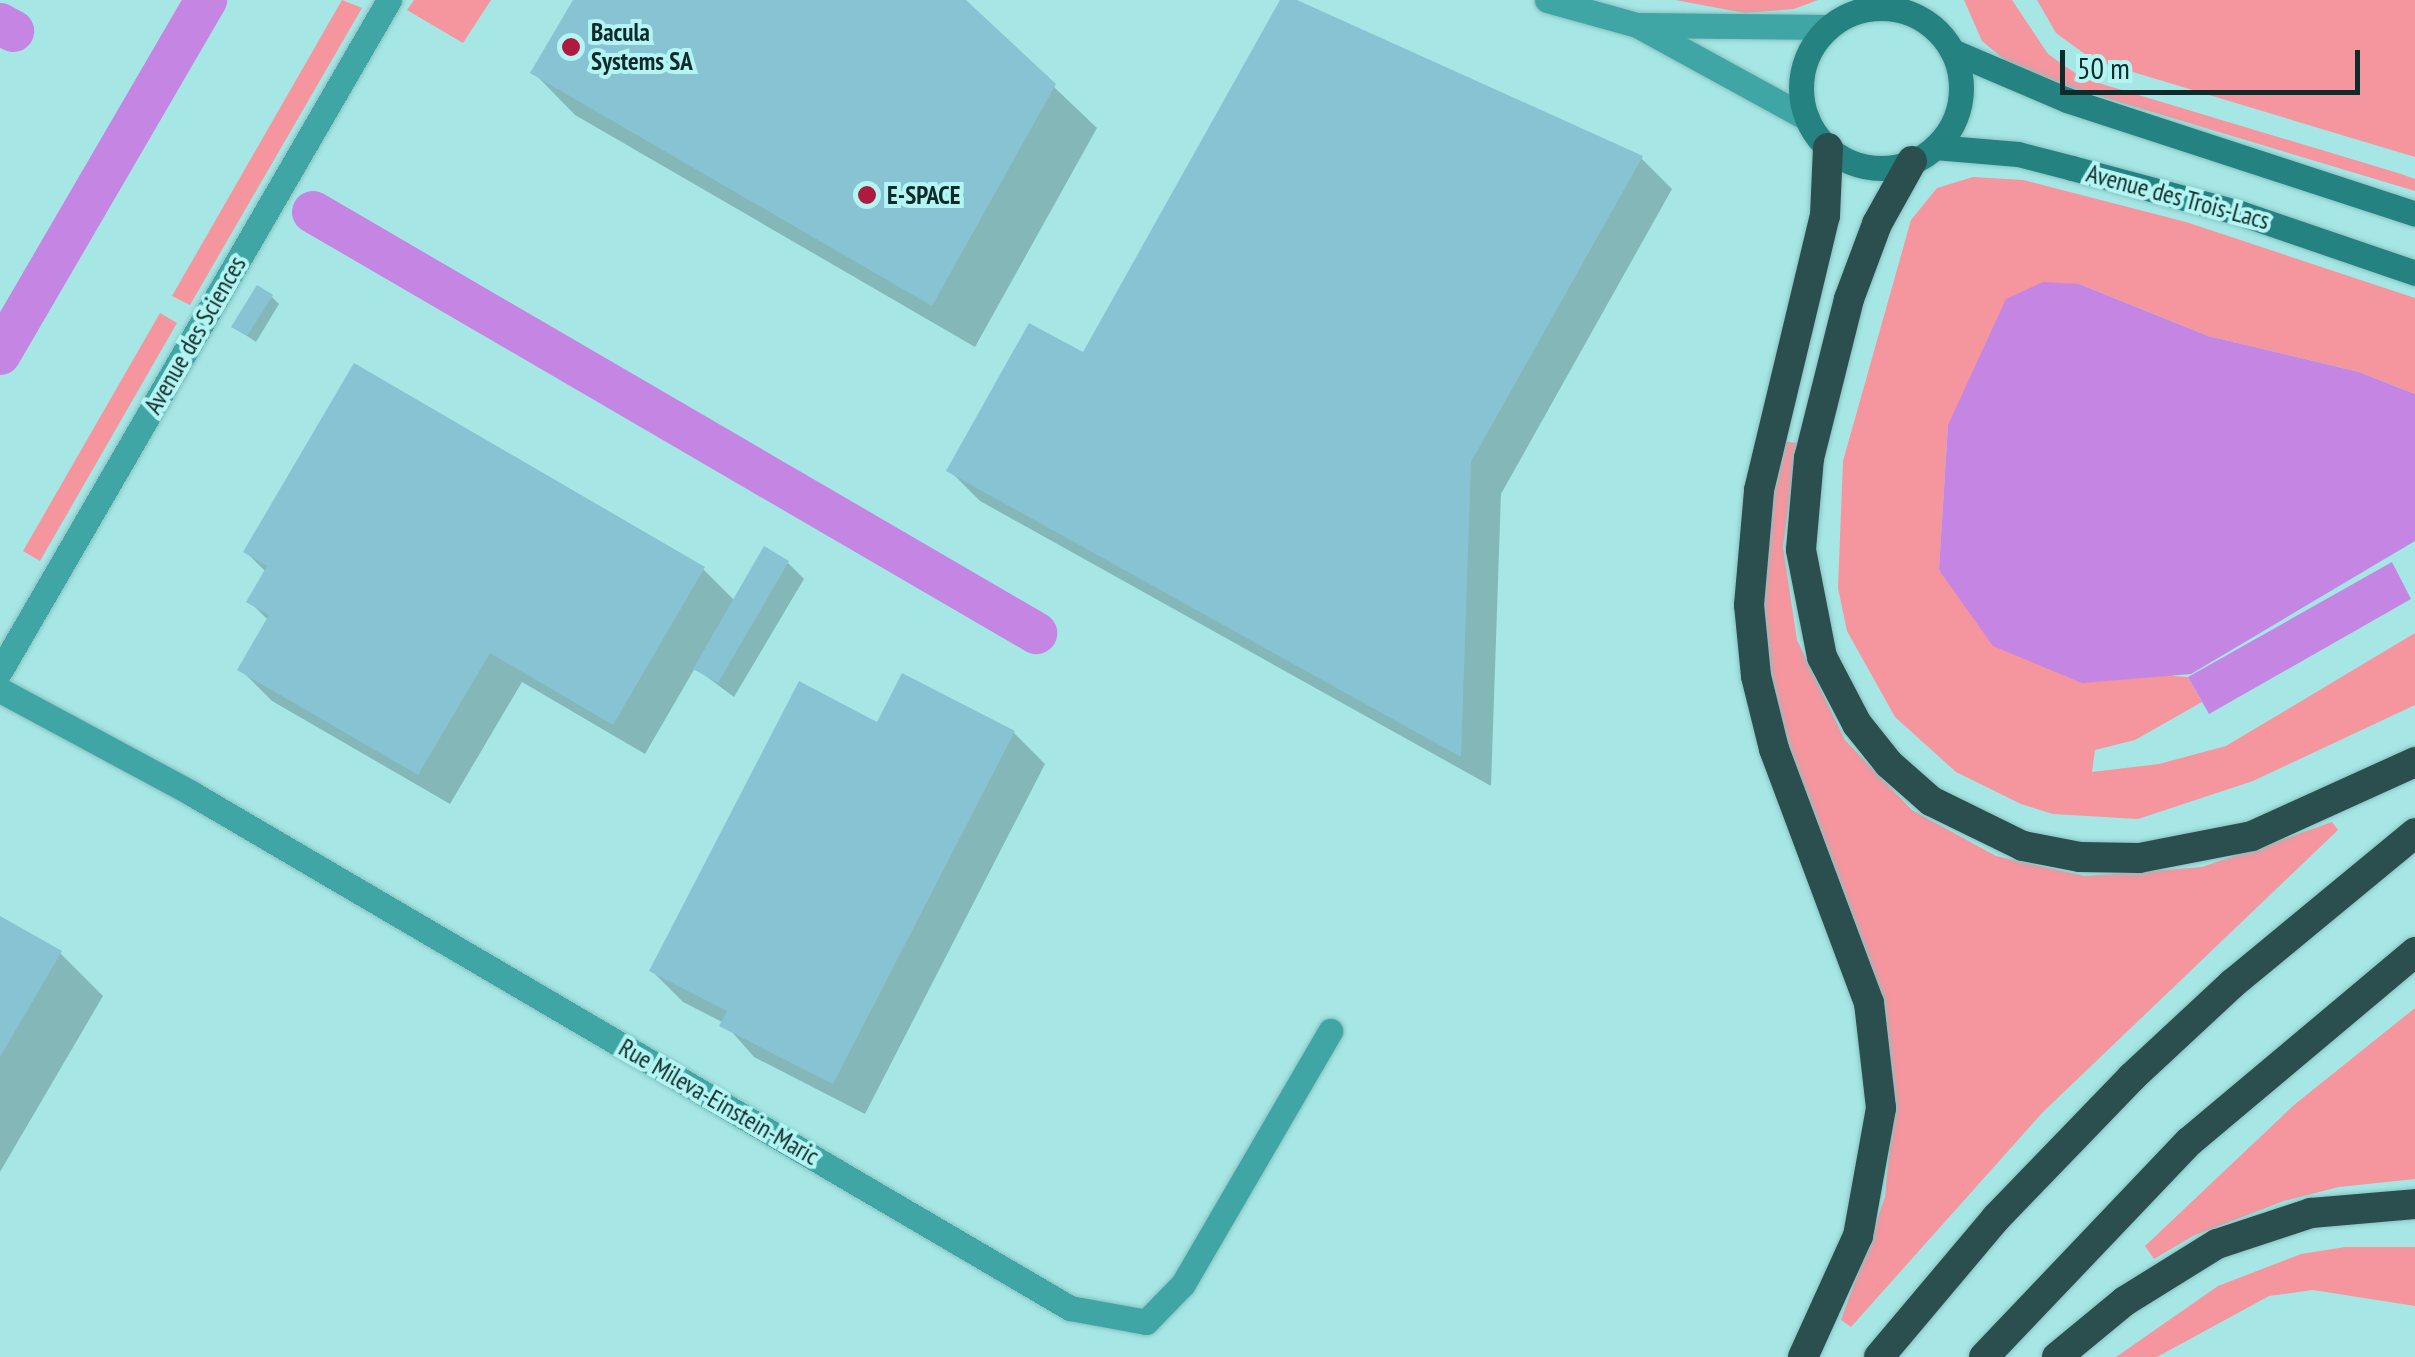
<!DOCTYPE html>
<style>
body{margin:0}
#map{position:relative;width:2415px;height:1357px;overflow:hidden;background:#a6e7e6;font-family:"PT Sans Narrow",sans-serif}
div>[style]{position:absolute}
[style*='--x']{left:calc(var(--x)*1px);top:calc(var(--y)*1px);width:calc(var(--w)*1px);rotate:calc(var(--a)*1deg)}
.green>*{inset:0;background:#f5959e}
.water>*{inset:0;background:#c585e3}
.shadow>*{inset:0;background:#0003}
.canal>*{height:42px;margin:-21px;padding:0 21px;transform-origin:21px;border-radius:21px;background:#c585e3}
.building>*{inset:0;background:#87c3d2}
.roads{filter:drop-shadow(0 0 2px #88c1c0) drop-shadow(0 0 2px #88c1c0)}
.minor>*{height:25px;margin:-12.5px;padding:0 12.5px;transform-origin:12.5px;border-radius:12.5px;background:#40a6a5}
.tertiary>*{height:25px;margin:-12.5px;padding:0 12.5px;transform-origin:12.5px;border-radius:12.5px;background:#40a6a5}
.secondary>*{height:25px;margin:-12.5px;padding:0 12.5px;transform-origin:12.5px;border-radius:12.5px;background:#248281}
.secondary>.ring{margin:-12.5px;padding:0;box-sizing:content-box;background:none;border:25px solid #248281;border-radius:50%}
.motorway>*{height:30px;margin:-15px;padding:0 15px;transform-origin:15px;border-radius:15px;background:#2b4e4e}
.dots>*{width:28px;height:28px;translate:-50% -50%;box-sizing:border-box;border:5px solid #b3f5f3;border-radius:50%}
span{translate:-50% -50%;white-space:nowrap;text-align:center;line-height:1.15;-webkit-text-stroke:8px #b3f5f3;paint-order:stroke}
.poi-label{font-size:25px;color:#0f2a2a;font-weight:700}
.left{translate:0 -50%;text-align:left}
.street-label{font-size:25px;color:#0f2a2a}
.scale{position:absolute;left:2060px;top:50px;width:300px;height:45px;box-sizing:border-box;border:5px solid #0f2a2a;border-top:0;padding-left:12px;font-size:30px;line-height:35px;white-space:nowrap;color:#0f2a2a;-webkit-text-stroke:8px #b3f5f3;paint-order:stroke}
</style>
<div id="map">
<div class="green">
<i style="clip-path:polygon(342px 0,362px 8px,190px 305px,172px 296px)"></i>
<i style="clip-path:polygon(414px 0,491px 0,463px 43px,407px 10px)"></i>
<i style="clip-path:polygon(1675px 0,1818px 0,1794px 9px,1745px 13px)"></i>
<i style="clip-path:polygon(1964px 0,2012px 0,2048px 54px,2082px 78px,2398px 173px,2415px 179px,2415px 191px,2072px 88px,2006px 61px,1982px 41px)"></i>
<i style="clip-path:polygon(2037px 0,2415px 0,2415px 157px,2093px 60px,2056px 33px)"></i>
<i style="clip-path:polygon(1973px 177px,2023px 180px,2186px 222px,2415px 298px,2415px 394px,2359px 372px,2208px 336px,2079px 284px,1948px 425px,1939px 571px,2174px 676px,2188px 677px,2202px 702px,2135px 740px,2095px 750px,2092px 772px,2159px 764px,2226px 746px,2415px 633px,2415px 705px,2253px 781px,2138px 819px,2053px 814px,2021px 804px,1956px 772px,1895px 717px,1847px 631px,1838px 588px,1843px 461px,1911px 220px,1937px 188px)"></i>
<i style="clip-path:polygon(160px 313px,177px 323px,40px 561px,23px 551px)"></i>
<i style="clip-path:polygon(1783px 441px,1797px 443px,1783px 547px,1797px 640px,1845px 740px,1912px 810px,1996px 856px,2085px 876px,2202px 867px,2332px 822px,2338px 830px,2043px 1112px,1851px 1327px,1841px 1320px,1885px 1197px,1894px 1094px,1872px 967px,1774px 706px,1763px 634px,1767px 522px)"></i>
<i style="clip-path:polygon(2415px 1008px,2415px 1179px,2339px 1187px,2284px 1201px,2193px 1236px,2154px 1259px,2145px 1246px,2294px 1105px)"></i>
<i style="clip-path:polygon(2345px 1247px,2415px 1247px,2415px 1306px,2313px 1290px,2269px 1296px,2157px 1357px,2116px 1357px,2218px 1286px,2301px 1254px)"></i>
</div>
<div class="water">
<i style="clip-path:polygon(2043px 282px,2079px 284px,2208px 336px,2359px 372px,2415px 394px,2415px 541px,2191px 674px,2082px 683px,1993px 646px,1939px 570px,1948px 425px,2006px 299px)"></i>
<i style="clip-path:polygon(2392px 562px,2411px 599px,2209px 714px,2188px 677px)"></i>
</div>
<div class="shadow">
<i style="clip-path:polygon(576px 0,963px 0,1097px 128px,975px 347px,575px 115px,533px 72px)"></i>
<i style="clip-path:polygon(1283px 0,1641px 158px,1672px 189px,1501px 494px,1491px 786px,980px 501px,949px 470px,1083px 356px)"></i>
<i style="clip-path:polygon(272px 297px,279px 304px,256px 342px,234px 327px)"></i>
<i style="clip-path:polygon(246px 552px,703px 569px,735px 601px,788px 563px,804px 579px,734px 697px,695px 668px,645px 754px,522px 682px,450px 804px,272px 701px,240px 669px,269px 621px,249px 601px,266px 572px)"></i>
<i style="clip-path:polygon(878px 725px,1014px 733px,1045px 764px,865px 1114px,754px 1057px,724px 1023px,683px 1002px,652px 971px)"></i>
<i style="clip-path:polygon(0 919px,60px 953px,103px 996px,0 1172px)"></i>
</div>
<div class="canal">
<i style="--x:0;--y:24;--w:15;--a:28"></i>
<i style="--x:313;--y:212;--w:837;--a:30.21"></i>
<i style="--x:0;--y:354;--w:410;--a:-59.8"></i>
</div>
<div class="building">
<i style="clip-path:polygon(573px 0,966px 0,1056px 84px,932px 306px,530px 73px)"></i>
<i style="clip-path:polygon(1280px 0,1297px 0,1643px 156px,1471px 462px,1461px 757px,946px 471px,1029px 323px,1083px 352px)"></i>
<i style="clip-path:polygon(257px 285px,273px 295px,247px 336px,231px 327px)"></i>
<i style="clip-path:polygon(354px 363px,705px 567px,613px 725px,490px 653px,418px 775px,237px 670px,269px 615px,246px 602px,267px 566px,243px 552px)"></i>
<i style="clip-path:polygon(764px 546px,789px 561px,718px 683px,693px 669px)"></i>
<i style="clip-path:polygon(902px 673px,1015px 731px,833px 1084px,719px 1026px,727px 1011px,649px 971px,799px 681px,877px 722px)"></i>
<i style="clip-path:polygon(0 916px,62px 951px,0 1057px)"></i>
</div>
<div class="roads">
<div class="minor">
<i style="--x:0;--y:671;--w:776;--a:-59.9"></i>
<i style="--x:0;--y:690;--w:217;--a:28.3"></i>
<i style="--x:191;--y:793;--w:1019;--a:30.37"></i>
<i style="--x:1070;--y:1308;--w:77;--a:10.4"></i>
<i style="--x:1146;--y:1322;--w:53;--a:-45.8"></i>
<i style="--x:1183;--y:1284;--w:293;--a:-59.8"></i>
</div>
<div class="tertiary">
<i style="--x:1547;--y:0;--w:93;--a:15.5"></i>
<i style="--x:1637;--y:25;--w:194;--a:28.7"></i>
<i style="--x:1639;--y:25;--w:190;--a:0.6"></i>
</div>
<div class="secondary">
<i class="ring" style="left:1801px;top:8px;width:135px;height:135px"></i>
<i style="--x:1952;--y:51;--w:125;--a:23.1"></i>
<i style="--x:2067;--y:100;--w:366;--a:18.1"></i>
<i style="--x:1935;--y:147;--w:83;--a:4.8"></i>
<i style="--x:2018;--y:154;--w:56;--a:14.5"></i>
<i style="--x:2072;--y:168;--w:174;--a:15"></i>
<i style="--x:2240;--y:213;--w:185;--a:18.9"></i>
</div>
<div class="motorway">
<i style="--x:1912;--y:161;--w:72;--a:119.1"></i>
<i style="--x:1877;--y:224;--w:80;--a:110.5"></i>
<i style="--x:1849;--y:299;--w:164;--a:104.1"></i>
<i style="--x:1809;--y:458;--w:92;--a:95"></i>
<i style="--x:1801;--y:550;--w:109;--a:78.9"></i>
<i style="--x:1822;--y:657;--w:76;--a:62.4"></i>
<i style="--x:1857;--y:724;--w:51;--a:51.3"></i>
<i style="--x:1889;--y:764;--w:56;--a:41.4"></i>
<i style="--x:1931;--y:801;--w:102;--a:26.1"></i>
<i style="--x:2023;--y:846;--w:58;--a:10.9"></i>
<i style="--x:2080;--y:857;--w:59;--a:1"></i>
<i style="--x:2139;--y:858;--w:115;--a:-11"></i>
<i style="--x:2252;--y:836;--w:179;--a:-24.4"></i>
<i style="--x:1803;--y:1357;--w:133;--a:-65.6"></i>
<i style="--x:1858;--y:1236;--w:130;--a:-79.8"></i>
<i style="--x:1881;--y:1108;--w:106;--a:-96.5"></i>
<i style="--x:1869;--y:1003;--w:271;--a:-110.5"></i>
<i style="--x:1774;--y:749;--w:75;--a:-103.9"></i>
<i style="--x:1756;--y:676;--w:71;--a:-95.6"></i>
<i style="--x:1749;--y:605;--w:115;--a:-85"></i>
<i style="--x:1759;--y:490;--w:282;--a:-76.5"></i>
<i style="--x:1825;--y:216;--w:68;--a:-87.5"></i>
<i style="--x:1879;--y:1357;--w:182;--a:-49.9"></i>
<i style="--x:1996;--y:1218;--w:196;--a:-46"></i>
<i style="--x:2132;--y:1077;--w:137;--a:-42.9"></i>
<i style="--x:2232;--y:984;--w:237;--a:-39.5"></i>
<i style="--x:1984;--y:1357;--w:298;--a:-46.4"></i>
<i style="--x:2190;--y:1141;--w:294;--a:-40"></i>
<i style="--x:2057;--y:1357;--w:88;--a:-39.5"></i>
<i style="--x:2125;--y:1301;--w:108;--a:-31.8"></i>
<i style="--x:2217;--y:1244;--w:99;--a:-18.3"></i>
<i style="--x:2311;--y:1213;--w:104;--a:-4.9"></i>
</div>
</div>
<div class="dots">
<i style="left:571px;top:47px;background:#af1b40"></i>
<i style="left:867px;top:195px;background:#af1b40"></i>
</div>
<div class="poi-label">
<span class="left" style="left:591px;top:47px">Bacula<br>Systems SA</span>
<span class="left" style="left:887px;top:195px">E-SPACE</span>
</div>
<div class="street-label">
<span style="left:2178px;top:197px;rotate:15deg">Avenue des Trois-Lacs</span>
<span style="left:195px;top:335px;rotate:-60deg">Avenue des Sciences</span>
<span style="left:719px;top:1102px;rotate:30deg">Rue Mileva-Einstein-Maric</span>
</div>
<div class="scale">50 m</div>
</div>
